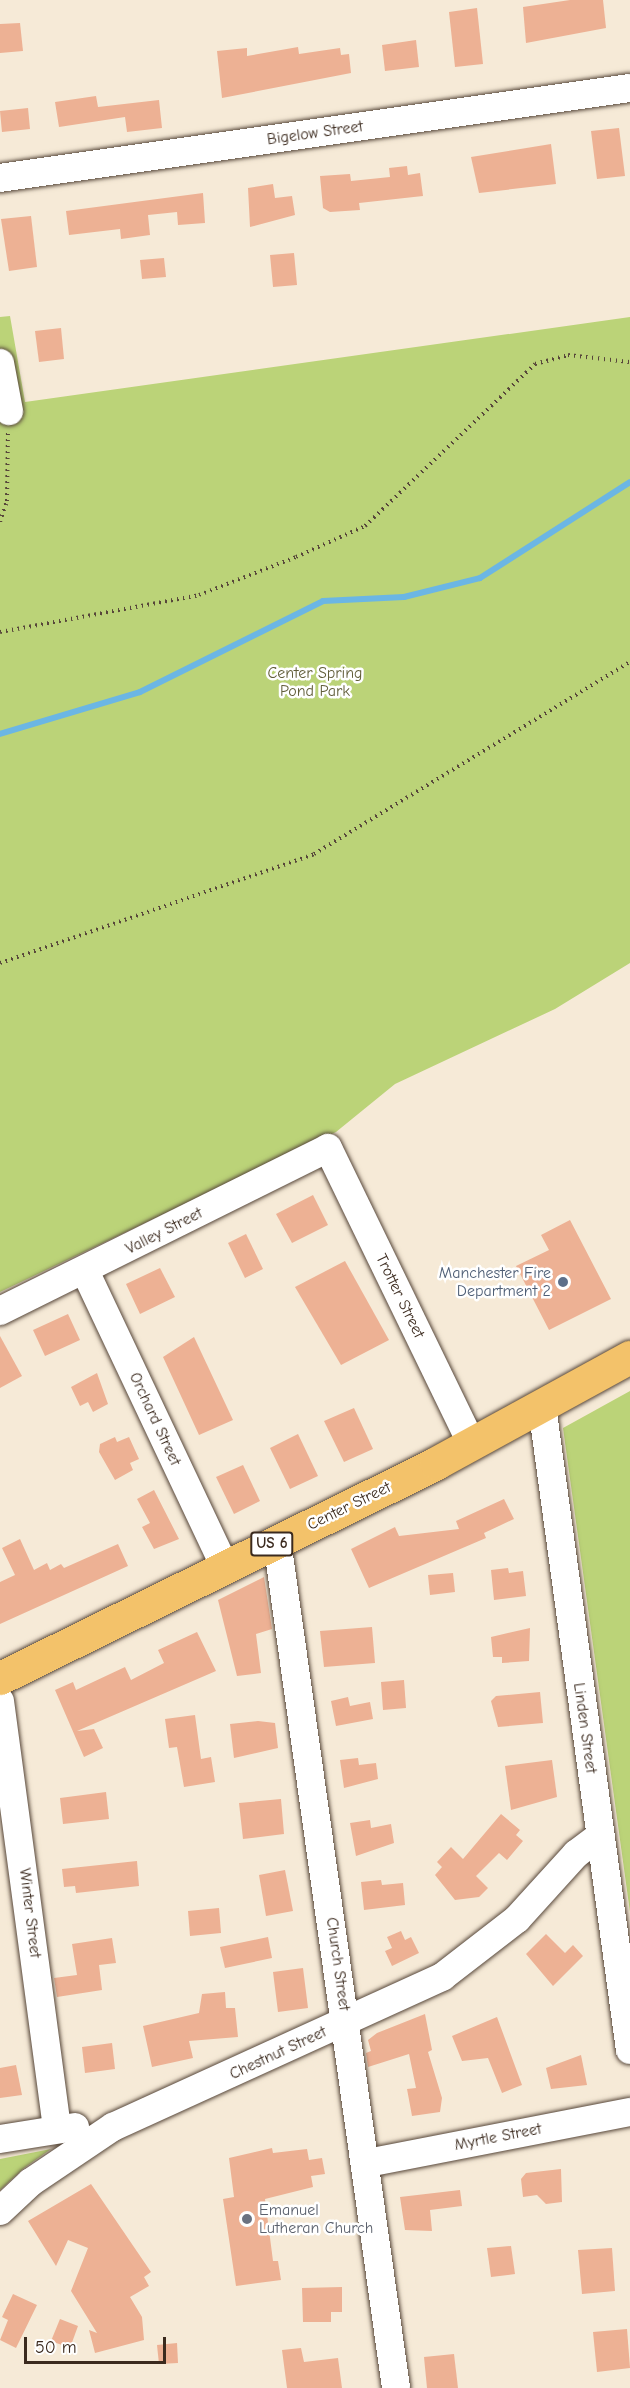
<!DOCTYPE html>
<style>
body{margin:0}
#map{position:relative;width:630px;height:2388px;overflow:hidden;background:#f6ead7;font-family:"Comic Neue",sans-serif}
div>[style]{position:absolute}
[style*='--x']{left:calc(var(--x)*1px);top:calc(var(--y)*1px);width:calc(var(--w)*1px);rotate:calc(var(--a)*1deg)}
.green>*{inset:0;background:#bbd378}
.stream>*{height:6px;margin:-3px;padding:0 3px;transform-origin:3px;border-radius:3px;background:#6bb6e4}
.building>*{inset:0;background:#edb194}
.path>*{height:4px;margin-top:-2px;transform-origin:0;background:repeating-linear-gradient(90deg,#57473a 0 1.5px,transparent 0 6px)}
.roads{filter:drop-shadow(0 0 2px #57473a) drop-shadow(0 0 2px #57473a)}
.minor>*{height:28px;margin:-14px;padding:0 14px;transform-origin:14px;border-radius:14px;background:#fff}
.major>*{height:33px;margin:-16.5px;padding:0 16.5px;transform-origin:16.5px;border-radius:16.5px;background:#f3c26a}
.dots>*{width:16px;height:16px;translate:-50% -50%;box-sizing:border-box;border:3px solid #fff;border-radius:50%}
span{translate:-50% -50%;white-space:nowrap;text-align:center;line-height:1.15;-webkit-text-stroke:5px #fff;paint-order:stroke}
.shield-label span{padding:2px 4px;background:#fff;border:2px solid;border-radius:4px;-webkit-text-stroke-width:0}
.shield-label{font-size:15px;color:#3b2a1e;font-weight:700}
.street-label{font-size:16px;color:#3b2a1e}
.park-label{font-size:16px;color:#615d39}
.service-label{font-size:16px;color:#4e5e75}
.right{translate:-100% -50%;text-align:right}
.worship-label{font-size:16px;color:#5b616d}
.left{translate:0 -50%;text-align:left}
.scale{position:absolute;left:24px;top:2337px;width:142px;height:27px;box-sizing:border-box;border:3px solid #3b2a1e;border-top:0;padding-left:8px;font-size:18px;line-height:21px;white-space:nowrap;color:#3b2a1e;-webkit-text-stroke:4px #fff;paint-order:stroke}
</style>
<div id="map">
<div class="green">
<i style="clip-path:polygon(10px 316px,25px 402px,630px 317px,630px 963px,555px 1009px,395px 1084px,336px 1132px,0 1292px,0 317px)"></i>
<i style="clip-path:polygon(630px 1391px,630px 1912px,563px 1428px)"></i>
<i style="clip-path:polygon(51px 2149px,24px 2168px,0 2190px,0 2159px)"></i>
</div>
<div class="stream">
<i style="--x:0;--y:734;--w:146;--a:-16.7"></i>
<i style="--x:140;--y:692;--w:204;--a:-26.4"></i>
<i style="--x:323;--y:601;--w:81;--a:-2.8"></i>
<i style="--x:404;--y:597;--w:78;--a:-14"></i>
<i style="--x:480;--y:578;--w:178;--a:-32.6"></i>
</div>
<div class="building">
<i style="clip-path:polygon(570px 0,603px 0,606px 28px,526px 43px,523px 7px)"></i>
<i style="clip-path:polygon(477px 8px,483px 64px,455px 67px,449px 12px)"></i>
<i style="clip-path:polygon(20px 23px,23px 51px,0 53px,0 24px)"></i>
<i style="clip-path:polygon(416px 40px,419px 67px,385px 71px,382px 45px)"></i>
<i style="clip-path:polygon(298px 47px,299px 54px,340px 48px,341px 55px,349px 54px,351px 73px,222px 98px,217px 51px,247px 48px,247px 56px)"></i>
<i style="clip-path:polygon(96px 96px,98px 107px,159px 100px,162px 128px,127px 132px,125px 117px,59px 127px,55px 102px)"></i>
<i style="clip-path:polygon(28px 108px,30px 129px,2px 132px,0 111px)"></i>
<i style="clip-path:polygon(619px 128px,625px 176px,597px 179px,591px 131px)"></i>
<i style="clip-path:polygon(551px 144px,556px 184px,479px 193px,471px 157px)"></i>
<i style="clip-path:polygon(407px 166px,408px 175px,420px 173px,423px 196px,359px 203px,360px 210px,330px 212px,323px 208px,320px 176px,350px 174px,351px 181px,390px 177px,389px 168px)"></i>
<i style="clip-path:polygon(273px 184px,275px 198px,292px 196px,295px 215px,250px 227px,248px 188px)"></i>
<i style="clip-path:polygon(203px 193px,205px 223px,178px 225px,177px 212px,148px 215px,150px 235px,121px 239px,120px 229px,69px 235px,66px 211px)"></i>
<i style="clip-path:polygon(31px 216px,37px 267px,9px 271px,1px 219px)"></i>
<i style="clip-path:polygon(294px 253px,297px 285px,273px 287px,270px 255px)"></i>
<i style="clip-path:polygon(164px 258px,166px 277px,142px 279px,140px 260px)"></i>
<i style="clip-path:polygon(61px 328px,64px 359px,39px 362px,35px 331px)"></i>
<i style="clip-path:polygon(313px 1195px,328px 1225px,292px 1243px,276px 1214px)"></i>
<i style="clip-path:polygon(570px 1220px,611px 1299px,549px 1330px,516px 1266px,549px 1250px,541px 1235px)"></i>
<i style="clip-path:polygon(246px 1234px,263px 1269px,245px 1278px,228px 1243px)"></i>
<i style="clip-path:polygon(345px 1261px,389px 1340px,341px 1365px,295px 1287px)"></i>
<i style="clip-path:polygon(160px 1268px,175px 1297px,140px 1314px,126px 1284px)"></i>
<i style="clip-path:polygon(68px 1314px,80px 1340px,45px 1356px,33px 1330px)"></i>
<i style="clip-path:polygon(0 1336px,22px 1376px,0 1388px)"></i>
<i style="clip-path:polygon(194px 1337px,233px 1420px,199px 1435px,163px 1357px)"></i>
<i style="clip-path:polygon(97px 1373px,108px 1404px,93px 1412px,88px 1402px,80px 1406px,71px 1387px)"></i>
<i style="clip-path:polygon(354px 1408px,373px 1449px,344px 1462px,324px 1421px)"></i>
<i style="clip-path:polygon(298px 1434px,318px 1476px,290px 1489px,270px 1448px)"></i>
<i style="clip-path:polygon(115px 1437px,117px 1442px,129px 1437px,139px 1459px,130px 1463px,133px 1470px,115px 1480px,99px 1452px,100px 1444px)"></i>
<i style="clip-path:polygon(243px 1465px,260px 1501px,234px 1514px,216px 1477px)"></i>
<i style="clip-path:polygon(154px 1490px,179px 1539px,154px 1549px,142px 1527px,150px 1523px,137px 1499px)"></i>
<i style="clip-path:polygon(504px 1499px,514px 1519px,484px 1533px,486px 1538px,369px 1588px,351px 1549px,395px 1527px,399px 1536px,459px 1529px,456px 1521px)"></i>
<i style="clip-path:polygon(20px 1539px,34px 1570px,47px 1563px,50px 1570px,61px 1564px,64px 1568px,118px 1544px,128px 1566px,0 1624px,0 1582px,15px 1575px,2px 1548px)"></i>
<i style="clip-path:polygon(508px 1568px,509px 1573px,523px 1571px,526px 1596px,494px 1600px,491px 1570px)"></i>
<i style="clip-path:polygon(453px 1573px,455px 1592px,430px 1595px,428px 1575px)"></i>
<i style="clip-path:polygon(264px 1577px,272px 1629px,256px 1634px,261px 1673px,237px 1676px,218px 1600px)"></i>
<i style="clip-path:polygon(372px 1627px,375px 1663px,324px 1667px,320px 1631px)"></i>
<i style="clip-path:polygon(530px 1628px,529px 1661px,502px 1663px,502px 1657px,493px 1657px,491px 1637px)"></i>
<i style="clip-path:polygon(197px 1632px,216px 1671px,77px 1731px,94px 1729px,103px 1748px,84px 1757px,55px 1690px,73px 1682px,76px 1690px,125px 1667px,131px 1680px,164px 1663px,158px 1650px)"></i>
<i style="clip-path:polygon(404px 1680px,406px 1708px,383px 1710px,381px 1682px)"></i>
<i style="clip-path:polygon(540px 1692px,543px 1723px,498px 1727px,491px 1701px,496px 1696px)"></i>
<i style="clip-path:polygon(348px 1697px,350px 1706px,370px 1702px,373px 1719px,336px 1726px,331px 1701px)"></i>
<i style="clip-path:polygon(195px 1715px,201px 1759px,211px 1757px,215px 1782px,184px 1787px,177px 1747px,169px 1748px,165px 1719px)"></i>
<i style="clip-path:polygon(258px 1721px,275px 1723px,278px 1748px,234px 1758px,230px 1724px)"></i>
<i style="clip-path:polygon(358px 1758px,359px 1765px,376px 1763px,378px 1779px,344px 1788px,340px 1760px)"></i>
<i style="clip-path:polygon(552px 1760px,557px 1797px,511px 1810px,505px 1766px)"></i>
<i style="clip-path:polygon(106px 1792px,109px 1819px,63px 1824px,60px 1798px)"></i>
<i style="clip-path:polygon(281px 1799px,284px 1834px,243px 1839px,239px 1803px)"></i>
<i style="clip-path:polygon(501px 1814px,520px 1830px,516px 1835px,523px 1841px,507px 1860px,499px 1853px,476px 1876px,488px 1888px,479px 1897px,455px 1900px,435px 1875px,442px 1867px,437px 1862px,451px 1847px,463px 1859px)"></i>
<i style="clip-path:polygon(370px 1820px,371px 1828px,391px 1824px,394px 1843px,356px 1856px,350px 1823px)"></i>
<i style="clip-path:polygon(137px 1861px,139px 1886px,76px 1893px,75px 1886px,64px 1887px,62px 1869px)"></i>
<i style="clip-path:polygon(285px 1870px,293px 1911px,266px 1916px,259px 1875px)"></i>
<i style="clip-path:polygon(381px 1880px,382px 1885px,403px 1883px,405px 1905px,364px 1910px,361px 1882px)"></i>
<i style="clip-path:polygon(219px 1908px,221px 1933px,190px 1936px,188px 1911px)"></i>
<i style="clip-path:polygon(401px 1931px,405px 1940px,411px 1937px,419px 1953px,392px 1966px,385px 1951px,392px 1948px,387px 1937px)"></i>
<i style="clip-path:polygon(546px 1934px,565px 1953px,573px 1945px,583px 1956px,553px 1986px,526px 1954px)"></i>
<i style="clip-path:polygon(268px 1937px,272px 1958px,225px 1968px,220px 1947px)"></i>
<i style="clip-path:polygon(112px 1938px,116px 1963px,99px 1965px,102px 1990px,57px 1997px,54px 1978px,77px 1975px,72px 1944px)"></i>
<i style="clip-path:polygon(303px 1968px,308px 2008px,278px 2012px,273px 1972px)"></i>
<i style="clip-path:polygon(225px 1992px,226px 2008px,235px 2008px,238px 2037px,189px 2041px,193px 2058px,152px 2067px,143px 2026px,199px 2013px,202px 1994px)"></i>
<i style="clip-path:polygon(425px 2014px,432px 2050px,428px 2052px,442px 2098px,440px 2112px,412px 2116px,407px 2089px,416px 2088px,409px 2054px,368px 2067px,366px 2053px,371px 2051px,368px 2040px,377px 2033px)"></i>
<i style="clip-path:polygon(497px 2017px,522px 2085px,502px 2093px,488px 2058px,462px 2061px,452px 2036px)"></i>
<i style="clip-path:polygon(112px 2043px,115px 2069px,85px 2073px,82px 2047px)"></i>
<i style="clip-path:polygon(581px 2055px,587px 2085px,551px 2089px,546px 2068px)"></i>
<i style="clip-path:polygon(16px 2065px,22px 2095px,0 2098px,0 2068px)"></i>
<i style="clip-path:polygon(272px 2148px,273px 2153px,307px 2149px,309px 2160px,322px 2158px,325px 2174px,311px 2176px,313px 2187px,265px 2199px,273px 2261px,278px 2261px,281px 2280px,236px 2286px,223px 2199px,234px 2197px,229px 2158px)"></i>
<i style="clip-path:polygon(561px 2169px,562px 2202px,546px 2204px,537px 2195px,523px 2197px,521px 2179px,526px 2173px)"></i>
<i style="clip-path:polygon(91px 2184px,151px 2272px,144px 2277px,149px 2286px,130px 2297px,142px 2317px,144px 2340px,95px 2353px,89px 2330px,97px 2333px,71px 2291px,88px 2248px,68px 2240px,56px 2266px,28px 2221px)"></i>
<i style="clip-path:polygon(460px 2190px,462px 2206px,430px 2210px,432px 2231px,405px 2230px,400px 2197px)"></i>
<i style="clip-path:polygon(511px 2246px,515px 2274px,491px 2277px,487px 2248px)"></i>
<i style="clip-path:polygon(612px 2248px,615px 2291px,582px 2294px,578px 2250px)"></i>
<i style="clip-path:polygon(342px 2287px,342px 2312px,331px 2312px,331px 2322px,303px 2322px,302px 2288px)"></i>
<i style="clip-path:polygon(13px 2294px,37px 2305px,16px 2348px,0 2340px,8px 2320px,2px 2317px)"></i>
<i style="clip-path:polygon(60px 2319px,78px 2326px,70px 2348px,51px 2341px)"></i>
<i style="clip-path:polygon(627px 2329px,630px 2368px,597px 2372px,593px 2332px)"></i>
<i style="clip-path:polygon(177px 2343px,178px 2363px,159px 2364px,157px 2345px)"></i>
<i style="clip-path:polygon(301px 2348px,304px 2362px,338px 2358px,342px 2388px,287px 2388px,282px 2350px)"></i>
<i style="clip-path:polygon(454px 2354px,458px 2388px,427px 2388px,424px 2357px)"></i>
</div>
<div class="path">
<i style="--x:0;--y:522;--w:22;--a:-72"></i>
<i style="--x:7;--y:501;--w:70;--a:-89.2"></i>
<i style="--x:0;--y:632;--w:202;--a:-10.5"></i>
<i style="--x:199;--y:595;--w:104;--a:-21.4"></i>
<i style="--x:296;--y:557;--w:76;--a:-24.2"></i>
<i style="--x:365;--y:526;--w:235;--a:-43.6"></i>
<i style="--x:535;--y:364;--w:34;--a:-15"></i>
<i style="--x:568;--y:355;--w:62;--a:6.4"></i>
<i style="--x:0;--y:963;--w:332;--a:-19.1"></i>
<i style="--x:314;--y:854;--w:370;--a:-31.3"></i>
</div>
<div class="roads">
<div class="minor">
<i style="--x:0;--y:178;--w:636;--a:-8.13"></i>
<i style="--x:0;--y:363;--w:49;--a:79.4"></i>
<i style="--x:85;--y:1271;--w:327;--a:64.7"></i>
<i style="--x:0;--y:1311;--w:366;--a:-26.4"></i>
<i style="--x:328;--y:1148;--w:329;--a:64.1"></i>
<i style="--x:542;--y:1406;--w:650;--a:82.22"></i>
<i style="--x:277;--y:1541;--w:855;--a:82"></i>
<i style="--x:0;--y:1701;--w:430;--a:82.4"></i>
<i style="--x:0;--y:2139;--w:76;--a:-9.1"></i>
<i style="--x:367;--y:2163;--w:268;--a:-11"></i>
<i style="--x:0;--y:2211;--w:42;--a:-43.1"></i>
<i style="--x:31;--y:2182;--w:99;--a:-33.9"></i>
<i style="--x:113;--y:2127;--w:362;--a:-24.5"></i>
<i style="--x:442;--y:1977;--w:95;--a:-37.7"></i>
<i style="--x:517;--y:1919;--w:88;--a:-47.8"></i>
<i style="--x:576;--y:1854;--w:30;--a:-37"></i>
</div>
<div class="major">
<i style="--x:0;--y:1678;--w:486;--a:-26.2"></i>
<i style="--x:436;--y:1463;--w:221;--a:-28.7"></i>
</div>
</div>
<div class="dots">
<i style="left:563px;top:1282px;background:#5c6f8a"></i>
<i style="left:247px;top:2219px;background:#6b7280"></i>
</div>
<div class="shield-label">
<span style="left:272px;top:1544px">US 6</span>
</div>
<div class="street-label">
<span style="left:315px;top:133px;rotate:-8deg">Bigelow Street</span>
<span style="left:164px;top:1231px;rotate:-27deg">Valley Street</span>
<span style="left:400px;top:1296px;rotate:64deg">Trotter Street</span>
<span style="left:155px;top:1419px;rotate:65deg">Orchard Street</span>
<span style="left:349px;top:1506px;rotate:-26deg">Center Street</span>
<span style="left:585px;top:1728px;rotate:82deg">Linden Street</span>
<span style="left:30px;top:1913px;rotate:83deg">Winter Street</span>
<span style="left:338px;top:1964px;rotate:82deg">Church Street</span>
<span style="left:278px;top:2053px;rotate:-25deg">Chestnut Street</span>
<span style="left:498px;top:2137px;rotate:-11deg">Myrtle Street</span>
</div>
<div class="park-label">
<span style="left:315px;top:682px">Center Spring<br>Pond Park</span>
</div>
<div class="service-label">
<span class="right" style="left:551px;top:1282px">Manchester Fire<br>Department 2</span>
</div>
<div class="worship-label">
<span class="left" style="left:259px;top:2219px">Emanuel<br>Lutheran Church</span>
</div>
<div class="scale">50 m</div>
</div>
